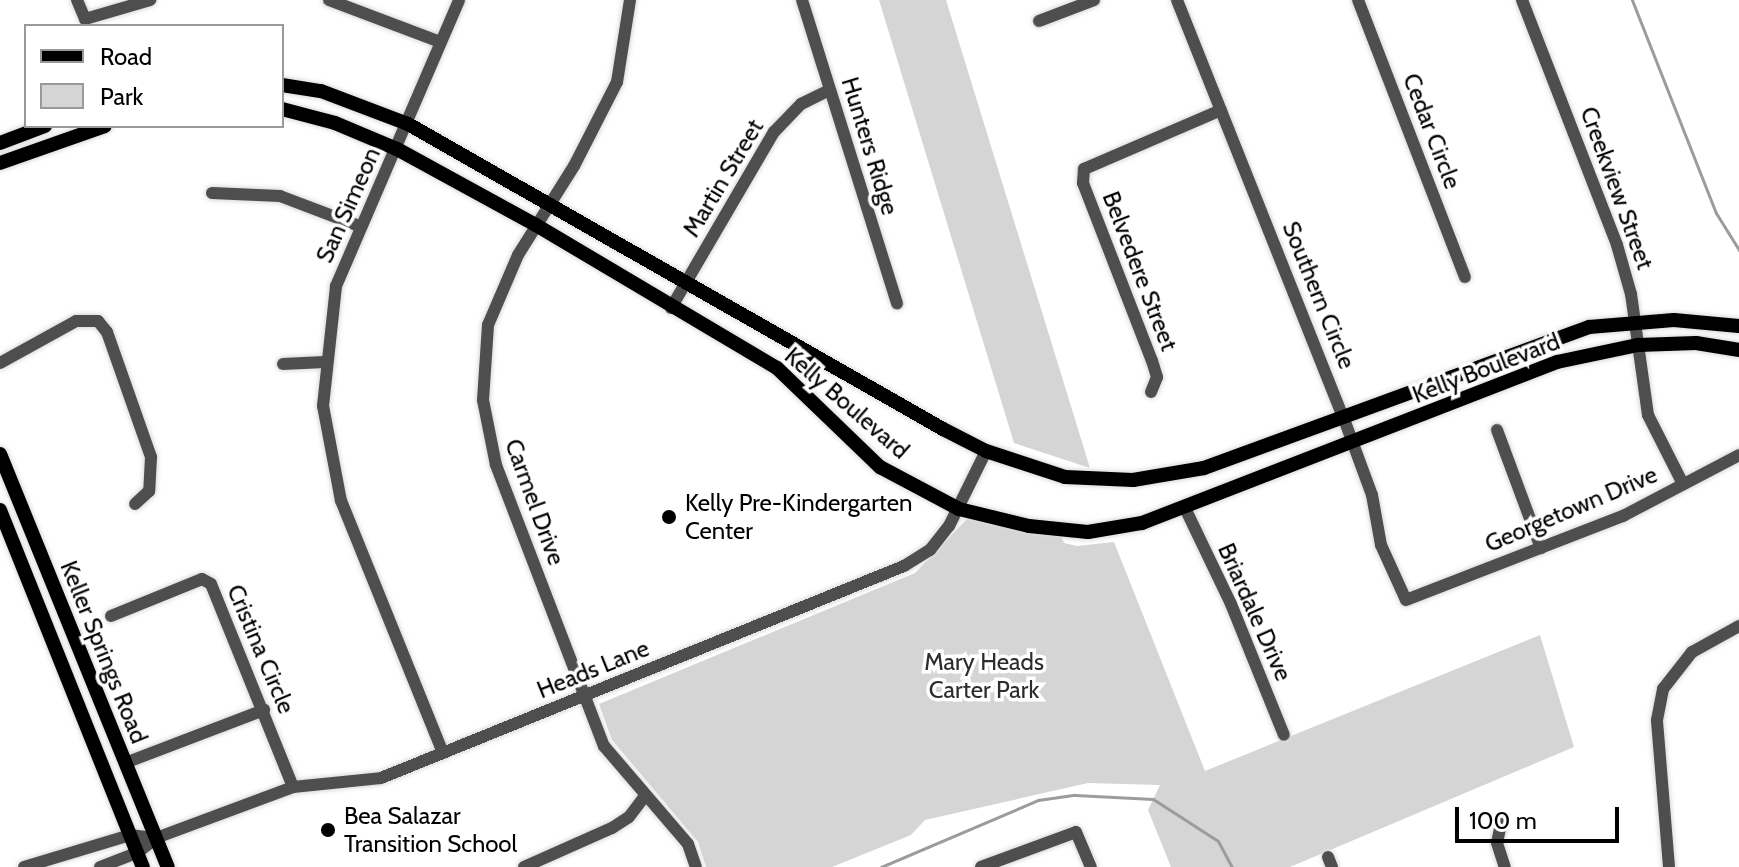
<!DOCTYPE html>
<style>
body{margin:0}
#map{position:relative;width:1739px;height:867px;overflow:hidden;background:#fff;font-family:Cabin,sans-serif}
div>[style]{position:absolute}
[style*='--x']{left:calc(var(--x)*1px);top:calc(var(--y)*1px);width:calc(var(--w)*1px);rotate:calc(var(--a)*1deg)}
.green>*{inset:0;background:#d5d5d5}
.stream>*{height:3px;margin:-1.5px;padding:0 1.5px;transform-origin:1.5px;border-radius:1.5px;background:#9c9c9c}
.roads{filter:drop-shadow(0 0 2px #dbdbdb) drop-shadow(0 0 2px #dbdbdb)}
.minor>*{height:12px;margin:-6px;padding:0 6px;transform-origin:6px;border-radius:6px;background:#4e4e4e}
.major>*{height:14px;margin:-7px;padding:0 7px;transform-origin:7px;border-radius:7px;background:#000}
.dots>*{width:22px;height:22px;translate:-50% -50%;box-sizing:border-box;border:4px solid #fff;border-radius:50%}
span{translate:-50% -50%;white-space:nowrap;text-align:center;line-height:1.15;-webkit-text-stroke:7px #fff;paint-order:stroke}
.street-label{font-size:24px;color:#000}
.poi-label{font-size:24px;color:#000}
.left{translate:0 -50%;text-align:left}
.park-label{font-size:24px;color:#2c2c2c}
.legend{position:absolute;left:24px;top:24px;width:260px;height:104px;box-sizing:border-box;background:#fff;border:2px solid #999;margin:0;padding:10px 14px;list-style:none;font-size:24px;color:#000}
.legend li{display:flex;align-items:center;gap:16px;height:40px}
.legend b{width:40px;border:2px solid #999}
.scale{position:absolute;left:1455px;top:807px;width:164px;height:36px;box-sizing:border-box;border:4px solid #000;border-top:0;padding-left:10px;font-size:24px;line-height:28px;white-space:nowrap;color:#000;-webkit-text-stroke:6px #fff;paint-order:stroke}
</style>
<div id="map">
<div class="green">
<i style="clip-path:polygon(879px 0,946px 0,1090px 468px,1014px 443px)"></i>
<i style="clip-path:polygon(968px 518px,1060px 533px,1064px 543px,1077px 546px,1114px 542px,1205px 771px,1540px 635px,1574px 747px,1290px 867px,1171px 867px,1148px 810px,1160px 785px,1088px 783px,925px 820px,911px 835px,832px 867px,706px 867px,698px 842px,612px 740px,599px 704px,915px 573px)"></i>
</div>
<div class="stream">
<i style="--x:1632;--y:0;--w:229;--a:68.5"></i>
<i style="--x:1716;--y:213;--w:44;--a:58.1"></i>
<i style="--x:881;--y:867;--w:171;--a:-23.1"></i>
<i style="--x:1038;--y:800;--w:37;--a:-8"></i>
<i style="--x:1075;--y:795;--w:78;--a:2.9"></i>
<i style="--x:1153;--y:799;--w:77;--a:32.9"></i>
<i style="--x:1218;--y:841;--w:30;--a:62"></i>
</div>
<div class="roads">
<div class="minor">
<i style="--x:77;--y:0;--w:21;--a:67"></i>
<i style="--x:85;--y:19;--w:68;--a:-16.3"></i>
<i style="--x:329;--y:0;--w:119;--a:20.7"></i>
<i style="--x:630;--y:0;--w:83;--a:99"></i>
<i style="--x:617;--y:82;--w:94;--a:117.1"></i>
<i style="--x:574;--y:166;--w:105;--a:122.2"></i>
<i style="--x:518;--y:255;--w:76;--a:113.2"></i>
<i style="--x:488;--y:325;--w:75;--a:93.8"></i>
<i style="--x:483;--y:400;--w:66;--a:78.7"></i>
<i style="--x:496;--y:465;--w:301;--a:69"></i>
<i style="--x:604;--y:746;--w:129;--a:49.4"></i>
<i style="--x:688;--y:844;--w:24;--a:71"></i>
<i style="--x:802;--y:0;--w:318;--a:72.6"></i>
<i style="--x:1177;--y:0;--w:451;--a:68.3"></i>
<i style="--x:1344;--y:419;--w:81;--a:69.8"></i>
<i style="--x:1372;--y:495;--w:51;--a:79.8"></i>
<i style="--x:1381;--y:545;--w:60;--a:65.6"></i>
<i style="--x:1406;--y:600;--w:233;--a:-21.2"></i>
<i style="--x:1623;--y:516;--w:131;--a:-27.7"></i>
<i style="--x:1358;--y:0;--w:297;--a:68.9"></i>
<i style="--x:1522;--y:0;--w:263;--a:68.8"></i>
<i style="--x:1617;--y:245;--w:51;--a:74.1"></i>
<i style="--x:1631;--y:294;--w:122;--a:82"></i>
<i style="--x:1648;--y:415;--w:77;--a:63.1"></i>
<i style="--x:1039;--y:21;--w:59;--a:-20.9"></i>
<i style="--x:212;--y:193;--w:68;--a:2.5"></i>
<i style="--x:280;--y:196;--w:85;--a:20.8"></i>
<i style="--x:671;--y:308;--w:204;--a:-59.7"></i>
<i style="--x:774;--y:132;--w:39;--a:-46"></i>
<i style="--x:801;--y:104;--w:32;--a:-26"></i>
<i style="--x:0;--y:363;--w:87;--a:-28.9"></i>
<i style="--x:76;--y:321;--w:22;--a:0"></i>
<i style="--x:98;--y:321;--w:14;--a:51"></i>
<i style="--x:107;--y:332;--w:133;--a:70.6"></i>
<i style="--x:151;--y:457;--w:34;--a:93"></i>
<i style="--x:149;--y:491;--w:19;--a:137"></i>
<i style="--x:283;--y:364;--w:41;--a:-2.8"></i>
<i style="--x:1151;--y:392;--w:16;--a:-68"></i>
<i style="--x:1157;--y:377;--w:17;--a:-107"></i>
<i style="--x:1152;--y:361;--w:191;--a:-111.2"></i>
<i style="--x:1083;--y:183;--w:14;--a:-86"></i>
<i style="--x:1084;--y:169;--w:149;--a:-23.3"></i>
<i style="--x:1497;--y:430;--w:126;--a:69.6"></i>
<i style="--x:1185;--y:508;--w:106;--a:64.4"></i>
<i style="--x:1231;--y:604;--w:141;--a:68"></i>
<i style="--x:111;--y:616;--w:98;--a:-22.1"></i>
<i style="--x:202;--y:579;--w:10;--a:29"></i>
<i style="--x:211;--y:584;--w:219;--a:68"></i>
<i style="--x:443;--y:753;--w:272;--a:-112"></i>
<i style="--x:341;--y:501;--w:97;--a:-100.7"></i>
<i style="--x:323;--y:406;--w:121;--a:-83.8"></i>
<i style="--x:336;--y:286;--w:311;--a:-66.7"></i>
<i style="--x:125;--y:763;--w:149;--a:-20.9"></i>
<i style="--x:1501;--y:824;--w:19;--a:102"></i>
<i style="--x:1497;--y:843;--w:25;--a:72"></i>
<i style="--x:1328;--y:857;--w:11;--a:68"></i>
<i style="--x:24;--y:867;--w:111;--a:-16.8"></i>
<i style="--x:130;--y:835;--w:26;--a:7"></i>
<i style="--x:100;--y:867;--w:40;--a:-21"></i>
<i style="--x:137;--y:853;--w:24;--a:-38"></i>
<i style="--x:156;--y:838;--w:146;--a:-20.4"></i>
<i style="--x:293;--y:787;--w:88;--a:-5.8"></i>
<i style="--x:381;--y:778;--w:564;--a:-22.07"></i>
<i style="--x:904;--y:566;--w:31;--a:-32"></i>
<i style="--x:930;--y:550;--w:31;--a:-52"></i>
<i style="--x:949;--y:526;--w:84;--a:-63.7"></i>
<i style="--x:524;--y:867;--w:96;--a:-23.9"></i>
<i style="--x:612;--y:828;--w:20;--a:-33"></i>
<i style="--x:629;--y:817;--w:25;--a:-53"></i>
<i style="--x:981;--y:867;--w:101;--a:-20.2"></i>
<i style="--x:1076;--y:832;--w:38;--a:67"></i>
<i style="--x:1669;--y:867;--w:147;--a:-94.7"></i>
<i style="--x:1657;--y:720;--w:32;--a:-79"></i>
<i style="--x:1663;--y:689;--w:47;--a:-51.9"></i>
<i style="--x:1692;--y:652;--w:54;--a:-29"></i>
</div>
<div class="major">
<i style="--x:282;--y:85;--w:39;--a:9"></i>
<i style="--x:321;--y:91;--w:93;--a:20.8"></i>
<i style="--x:408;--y:124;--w:616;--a:29.69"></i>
<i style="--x:943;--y:429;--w:48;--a:27.1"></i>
<i style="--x:986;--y:451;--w:83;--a:18.2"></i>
<i style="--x:1065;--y:477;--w:68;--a:2.5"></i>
<i style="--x:1133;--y:480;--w:72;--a:-9.6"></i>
<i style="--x:1204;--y:468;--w:410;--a:-20.1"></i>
<i style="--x:1589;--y:327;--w:85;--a:-4.7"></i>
<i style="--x:1674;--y:320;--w:65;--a:5.3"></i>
<i style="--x:282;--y:109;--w:55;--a:14.8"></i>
<i style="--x:335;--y:123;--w:67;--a:22.8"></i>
<i style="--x:397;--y:149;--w:158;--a:28.7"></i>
<i style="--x:536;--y:225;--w:280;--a:30.7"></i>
<i style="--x:777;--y:368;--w:143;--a:43.9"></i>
<i style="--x:880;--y:467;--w:89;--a:28"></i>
<i style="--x:959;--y:509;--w:72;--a:13.7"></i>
<i style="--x:1029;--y:526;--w:59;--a:5.8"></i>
<i style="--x:1088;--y:532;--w:55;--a:-9.5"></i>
<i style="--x:1142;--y:523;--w:445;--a:-21.2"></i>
<i style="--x:1557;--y:362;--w:83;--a:-11.9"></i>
<i style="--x:1638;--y:345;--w:58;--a:-2"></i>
<i style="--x:1696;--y:343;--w:44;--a:9.2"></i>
<i style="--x:0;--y:143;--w:48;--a:-20.7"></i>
<i style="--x:0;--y:163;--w:111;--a:-19.4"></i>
<i style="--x:0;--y:454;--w:446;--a:67.9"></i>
<i style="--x:0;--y:510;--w:385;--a:68.2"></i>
</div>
</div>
<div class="dots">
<i style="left:669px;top:517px;background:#000"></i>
<i style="left:328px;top:830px;background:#000"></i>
</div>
<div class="street-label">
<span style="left:1432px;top:131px;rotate:69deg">Cedar Circle</span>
<span style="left:870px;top:146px;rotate:73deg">Hunters Ridge</span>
<span style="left:723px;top:178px;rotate:-59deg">Martin Street</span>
<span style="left:1617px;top:188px;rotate:70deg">Creekview Street</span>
<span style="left:348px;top:205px;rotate:-66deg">San Simeon</span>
<span style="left:1140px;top:271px;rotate:69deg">Belvedere Street</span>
<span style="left:1319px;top:295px;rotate:68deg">Southern Circle</span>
<span style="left:1486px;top:368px;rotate:-21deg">Kelly Boulevard</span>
<span style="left:847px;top:403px;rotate:41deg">Kelly Boulevard</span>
<span style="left:535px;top:502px;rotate:70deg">Carmel Drive</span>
<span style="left:1571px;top:509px;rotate:-23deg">Georgetown Drive</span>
<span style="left:1255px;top:612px;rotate:66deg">Briardale Drive</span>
<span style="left:261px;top:649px;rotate:67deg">Cristina Circle</span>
<span style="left:104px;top:652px;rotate:68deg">Keller Springs Road</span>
<span style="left:593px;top:669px;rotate:-22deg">Heads Lane</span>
</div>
<div class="poi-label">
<span class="left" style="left:685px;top:517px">Kelly Pre-Kindergarten<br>Center</span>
<span class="left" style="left:344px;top:830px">Bea Salazar<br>Transition School</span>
</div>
<div class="park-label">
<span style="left:984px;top:676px">Mary Heads<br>Carter Park</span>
</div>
<ul class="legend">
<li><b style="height:10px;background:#000"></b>Road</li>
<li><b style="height:22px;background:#d5d5d5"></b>Park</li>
</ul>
<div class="scale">100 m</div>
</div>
